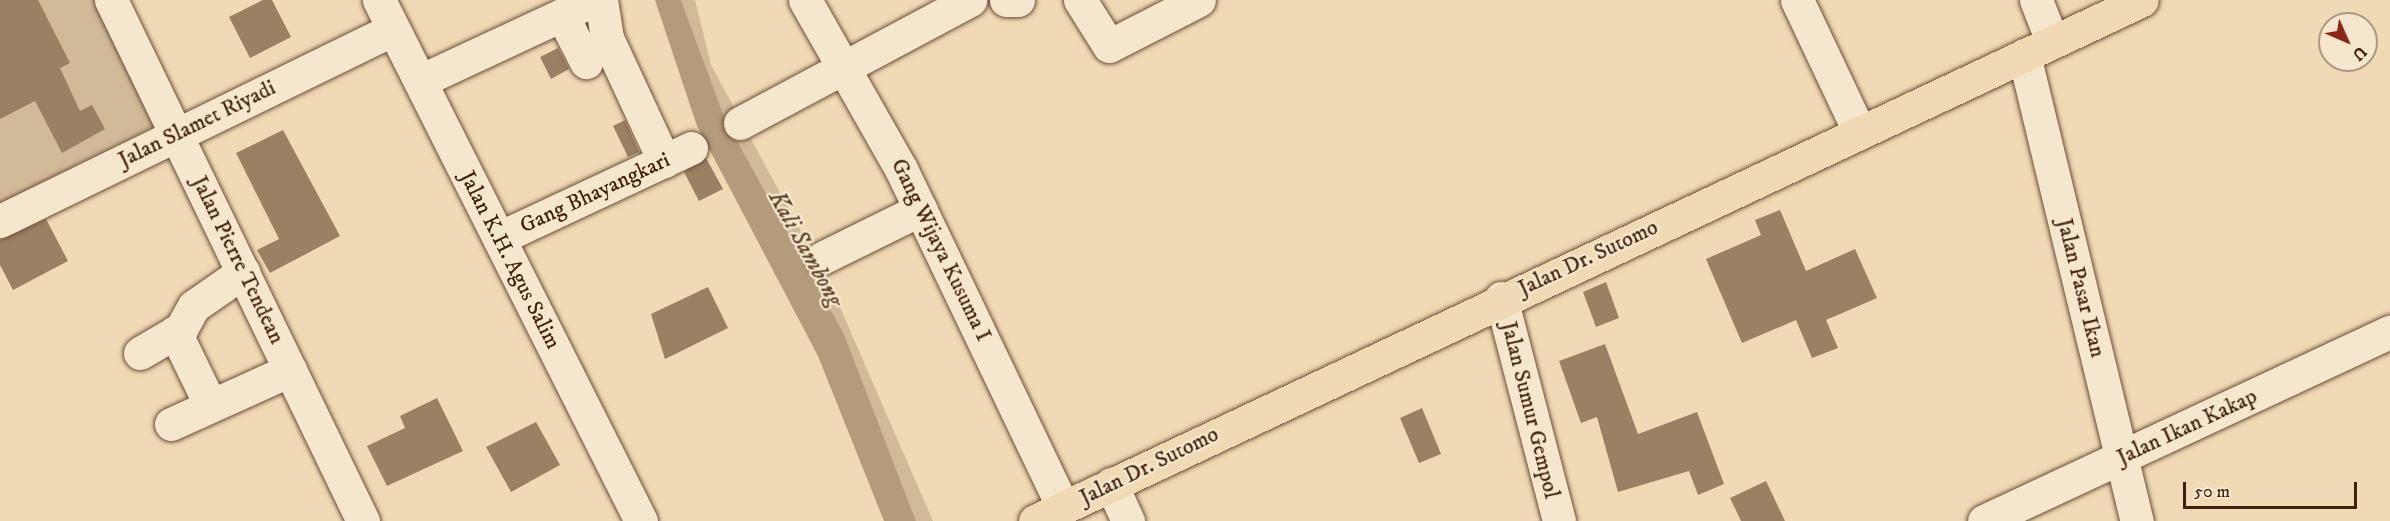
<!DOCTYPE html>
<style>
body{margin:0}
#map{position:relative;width:2390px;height:521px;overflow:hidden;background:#efdab4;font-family:"IM FELL DW Pica",serif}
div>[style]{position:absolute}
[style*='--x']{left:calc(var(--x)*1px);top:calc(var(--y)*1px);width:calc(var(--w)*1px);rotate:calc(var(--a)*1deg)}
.green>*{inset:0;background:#d1ba98}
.water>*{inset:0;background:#b49b7c}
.building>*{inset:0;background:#9b8164}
.roads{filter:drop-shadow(0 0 2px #6c4e38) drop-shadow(0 0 2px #6c4e38)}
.minor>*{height:33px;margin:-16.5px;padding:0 16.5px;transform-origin:16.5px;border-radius:16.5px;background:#f5e7ce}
.major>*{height:33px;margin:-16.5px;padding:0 16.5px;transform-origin:16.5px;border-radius:16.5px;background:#efdab4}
span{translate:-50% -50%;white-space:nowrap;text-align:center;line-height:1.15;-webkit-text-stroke:4.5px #f5e7ce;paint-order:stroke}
.street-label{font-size:22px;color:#40200e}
.water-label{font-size:24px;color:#63452f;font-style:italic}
.north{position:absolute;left:2318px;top:12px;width:60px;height:60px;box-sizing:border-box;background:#f5e7ce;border:2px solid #ad9781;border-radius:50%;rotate:135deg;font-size:16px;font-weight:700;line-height:24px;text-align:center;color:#40200e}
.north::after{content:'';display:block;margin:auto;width:21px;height:27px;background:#8f2418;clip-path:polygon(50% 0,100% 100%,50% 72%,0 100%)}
.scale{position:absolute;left:2183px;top:482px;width:174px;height:27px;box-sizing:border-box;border:3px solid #40200e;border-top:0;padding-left:8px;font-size:18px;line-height:21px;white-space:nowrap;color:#40200e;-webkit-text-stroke:4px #f5e7ce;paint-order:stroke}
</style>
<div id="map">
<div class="green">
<i style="clip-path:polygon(0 0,104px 0,163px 122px,0 203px)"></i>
<i style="clip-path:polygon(681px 0,695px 0,711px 65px,832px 289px,933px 521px,916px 521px,844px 334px,725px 119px)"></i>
</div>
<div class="water">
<i style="clip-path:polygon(655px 0,681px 0,725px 119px,844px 334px,916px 521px,884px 521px,818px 356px,697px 126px)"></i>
</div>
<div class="building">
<i style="clip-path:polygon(0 0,38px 0,70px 63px,60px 68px,80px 111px,92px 105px,105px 129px,62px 153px,35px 101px,0 119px)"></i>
<i style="clip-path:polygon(263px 0,272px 0,291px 37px,250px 58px,229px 17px)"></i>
<i style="clip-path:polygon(558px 48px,569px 69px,551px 79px,540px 57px)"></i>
<i style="clip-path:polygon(625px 120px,639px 152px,628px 157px,613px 126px)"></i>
<i style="clip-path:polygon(283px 130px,340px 236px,270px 273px,257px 250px,279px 239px,236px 153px)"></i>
<i style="clip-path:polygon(706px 158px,723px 189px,699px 201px,684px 172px)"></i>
<i style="clip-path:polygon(1780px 210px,1806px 271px,1855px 249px,1877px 298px,1826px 320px,1838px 348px,1812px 358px,1796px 320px,1742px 343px,1706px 259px,1761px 235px,1755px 220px)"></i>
<i style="clip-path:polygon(46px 219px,68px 261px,13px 290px,0 265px,0 240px)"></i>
<i style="clip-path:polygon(1606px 282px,1619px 318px,1596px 327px,1583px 292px)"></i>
<i style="clip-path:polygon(708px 287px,728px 328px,665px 359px,651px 314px)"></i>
<i style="clip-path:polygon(1605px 344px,1638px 434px,1697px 412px,1724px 484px,1698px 495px,1689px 471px,1618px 492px,1597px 417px,1581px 423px,1559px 361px)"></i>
<i style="clip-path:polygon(437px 398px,463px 451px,387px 486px,367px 446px,405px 428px,400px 416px)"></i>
<i style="clip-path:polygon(1422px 408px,1441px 454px,1419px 463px,1400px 418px)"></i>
<i style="clip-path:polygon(536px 422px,560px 465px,511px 492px,486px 447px)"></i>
<i style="clip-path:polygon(1766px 481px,1785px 521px,1741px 521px,1730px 498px)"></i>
</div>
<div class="roads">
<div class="minor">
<i style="--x:111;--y:0;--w:579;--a:64.19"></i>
<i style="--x:379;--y:0;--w:583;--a:63.3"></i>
<i style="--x:601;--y:0;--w:38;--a:81"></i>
<i style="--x:607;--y:38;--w:136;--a:65.1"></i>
<i style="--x:805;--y:0;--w:194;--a:60.4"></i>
<i style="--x:901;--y:169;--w:375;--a:64.4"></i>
<i style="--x:1006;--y:0;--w:12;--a:0"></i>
<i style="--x:1080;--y:0;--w:54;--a:57.8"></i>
<i style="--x:1109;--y:46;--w:101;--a:-27.1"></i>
<i style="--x:1797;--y:0;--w:145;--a:64.7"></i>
<i style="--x:2036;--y:0;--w:44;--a:68.7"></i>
<i style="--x:562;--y:15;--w:53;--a:62.9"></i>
<i style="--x:2024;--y:55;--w:480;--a:76.4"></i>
<i style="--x:420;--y:81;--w:192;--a:-25"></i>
<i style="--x:740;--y:123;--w:261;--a:-28.1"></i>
<i style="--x:0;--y:221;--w:437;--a:-26"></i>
<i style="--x:499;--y:238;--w:212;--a:-25.1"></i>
<i style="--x:822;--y:258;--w:110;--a:-26.3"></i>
<i style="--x:1501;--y:298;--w:230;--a:75.4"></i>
<i style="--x:175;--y:332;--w:82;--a:64.1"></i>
<i style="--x:140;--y:353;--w:48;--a:-30.3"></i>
<i style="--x:181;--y:329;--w:26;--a:-61"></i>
<i style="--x:194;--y:306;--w:60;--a:-34.8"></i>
<i style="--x:171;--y:424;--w:131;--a:-24.4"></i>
<i style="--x:1111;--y:484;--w:41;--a:65.3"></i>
<i style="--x:1984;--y:521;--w:448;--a:-25"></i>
</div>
<div class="major">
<i style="--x:1035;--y:521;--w:1223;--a:-25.2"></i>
</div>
</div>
<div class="street-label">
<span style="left:197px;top:124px;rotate:-26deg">Jalan Slamet Riyadi</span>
<span style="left:595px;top:193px;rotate:-25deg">Gang Bhayangkari</span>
<span style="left:941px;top:250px;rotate:64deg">Gang Wijaya Kusuma I</span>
<span style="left:1588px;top:258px;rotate:-25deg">Jalan Dr. Sutomo</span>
<span style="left:238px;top:260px;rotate:64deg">Jalan Pierre Tendean</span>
<span style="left:510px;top:260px;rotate:63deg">Jalan K.H. Agus Salim</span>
<span style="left:2081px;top:288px;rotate:76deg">Jalan Pasar Ikan</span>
<span style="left:1530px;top:410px;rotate:76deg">Jalan Sumur Gempol</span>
<span style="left:2187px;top:427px;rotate:-25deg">Jalan Ikan Kakap</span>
<span style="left:1149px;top:466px;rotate:-26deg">Jalan Dr. Sutomo</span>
</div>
<div class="water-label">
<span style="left:805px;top:249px;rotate:61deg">Kali Sambong</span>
</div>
<div class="north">U</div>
<div class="scale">50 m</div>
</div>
